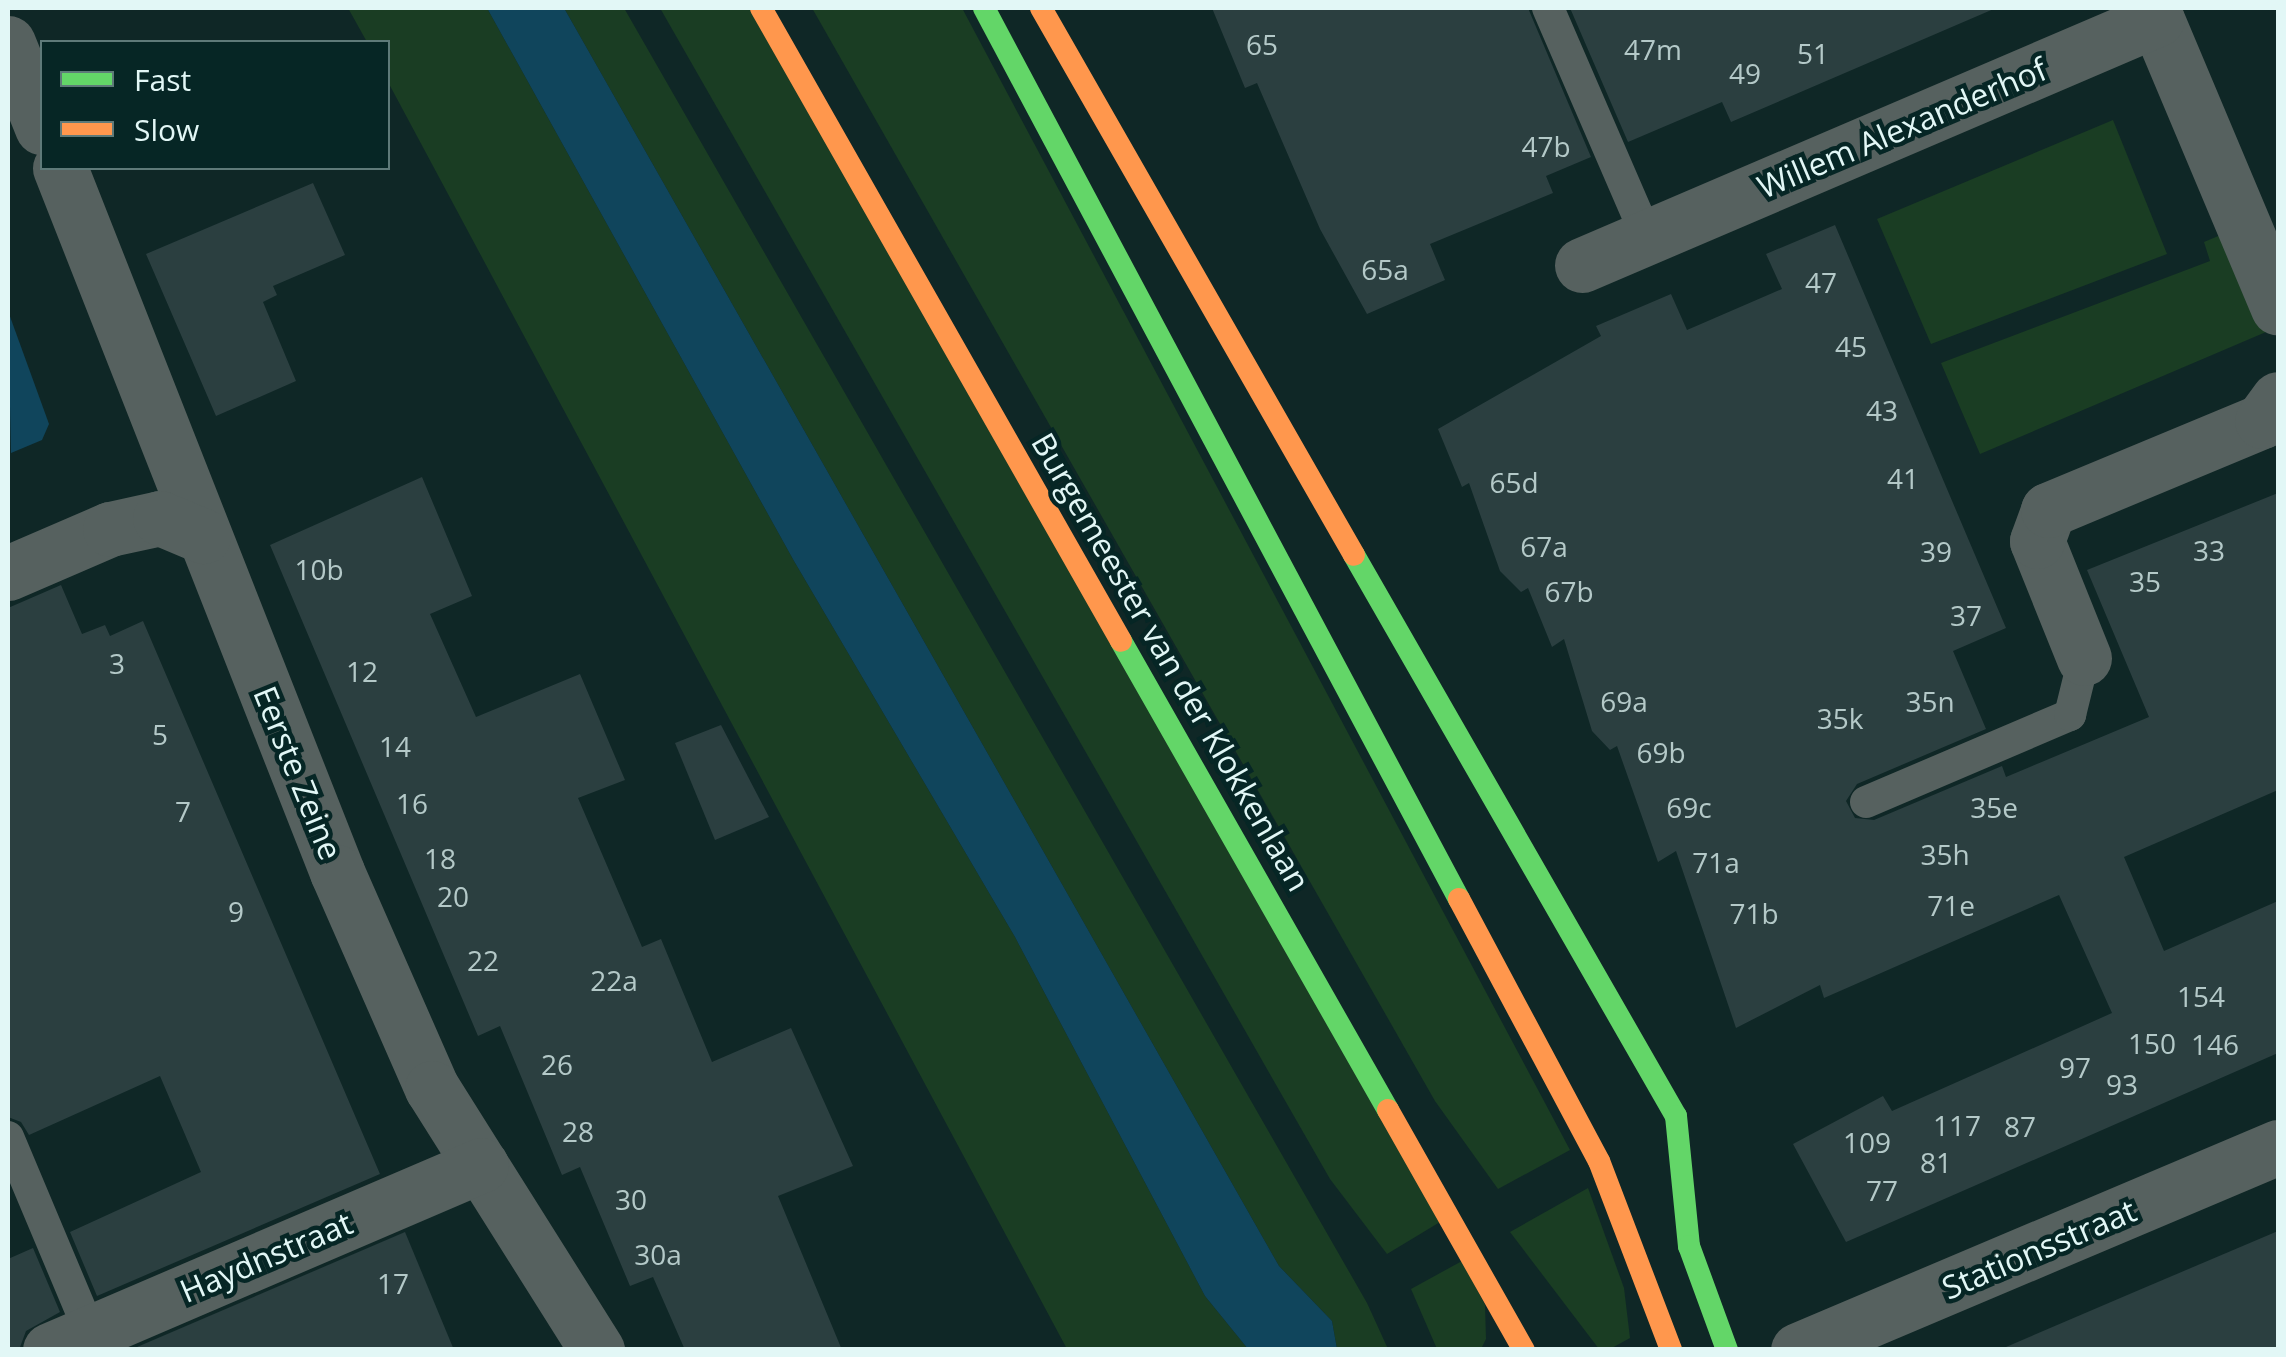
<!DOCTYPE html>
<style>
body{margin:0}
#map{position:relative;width:2286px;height:1357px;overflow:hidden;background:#0f2726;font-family:"Open Sans",sans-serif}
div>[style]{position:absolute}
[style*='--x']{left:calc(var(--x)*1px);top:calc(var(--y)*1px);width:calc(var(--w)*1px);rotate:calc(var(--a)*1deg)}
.green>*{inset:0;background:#1a3d23}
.water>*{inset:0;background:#10455c}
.building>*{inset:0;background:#2b3f40}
.lane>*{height:32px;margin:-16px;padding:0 16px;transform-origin:16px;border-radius:16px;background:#56615f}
.street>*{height:55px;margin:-27.5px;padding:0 27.5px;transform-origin:27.5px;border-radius:27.5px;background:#56615f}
.fast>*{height:22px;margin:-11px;padding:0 11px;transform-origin:11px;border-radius:11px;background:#63d668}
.slow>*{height:22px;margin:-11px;padding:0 11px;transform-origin:11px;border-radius:11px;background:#ff974d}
span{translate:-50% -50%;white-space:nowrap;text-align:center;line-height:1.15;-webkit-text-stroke:9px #062625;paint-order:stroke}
.number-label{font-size:28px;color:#b4c9c8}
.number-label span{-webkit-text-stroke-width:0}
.street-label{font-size:32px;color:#e2f7f6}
.frame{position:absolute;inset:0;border:10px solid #e2f7f6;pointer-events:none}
.legend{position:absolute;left:40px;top:40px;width:350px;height:130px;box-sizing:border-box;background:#062625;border:2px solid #5e7a79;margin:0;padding:12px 18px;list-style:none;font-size:30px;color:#e2f7f6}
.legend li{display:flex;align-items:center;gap:20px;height:50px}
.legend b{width:50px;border:2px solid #5e7a79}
</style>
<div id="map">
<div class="green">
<i style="clip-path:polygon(348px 8px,487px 8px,794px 561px,1015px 937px,1205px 1296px,1248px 1349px,1067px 1349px,388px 82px,388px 42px,367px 42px)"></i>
<i style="clip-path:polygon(564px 8px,624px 8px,1367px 1303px,1388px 1349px,1337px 1349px,1332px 1321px,1279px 1266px)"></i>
<i style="clip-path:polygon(660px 8px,749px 8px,1440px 1222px,1387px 1254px,1330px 1179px)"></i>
<i style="clip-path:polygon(812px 8px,962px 8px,1570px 1150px,1498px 1189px,1435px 1101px)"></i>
<i style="clip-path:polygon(2113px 120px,2167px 254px,1931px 344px,1877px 219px)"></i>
<i style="clip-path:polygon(2223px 234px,2266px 332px,1980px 454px,1941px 363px,2210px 261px,2204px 242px)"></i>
<i style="clip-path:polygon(1588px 1188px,1624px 1288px,1630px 1338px,1610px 1349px,1599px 1349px,1510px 1232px)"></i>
<i style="clip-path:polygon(1462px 1261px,1485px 1305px,1486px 1339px,1481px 1349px,1437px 1349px,1411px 1289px)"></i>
</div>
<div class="water">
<i style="clip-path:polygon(487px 8px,564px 8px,1279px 1266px,1332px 1321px,1337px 1349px,1248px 1349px,1205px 1296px,1015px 937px,794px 561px)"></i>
<i style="clip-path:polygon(8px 311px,49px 424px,42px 440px,11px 453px)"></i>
</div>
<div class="building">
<i style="clip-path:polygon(1212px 8px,1528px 8px,1591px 157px,1546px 176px,1553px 193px,1430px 244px,1445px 280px,1367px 314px,1320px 229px,1257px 83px,1245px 88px)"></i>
<i style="clip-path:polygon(1570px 8px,1996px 8px,1731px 122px,1722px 102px,1628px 142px)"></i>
<i style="clip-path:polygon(313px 183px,345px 255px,273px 286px,277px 295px,263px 302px,296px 381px,216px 416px,146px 254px)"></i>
<i style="clip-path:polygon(1835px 225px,2006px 628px,1953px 651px,1986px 729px,1857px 784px,1846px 801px,1855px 818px,1874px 820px,2002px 766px,2006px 777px,2149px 717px,2087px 570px,2278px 493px,2278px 790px,2124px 857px,2164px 951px,2278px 901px,2278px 1053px,1846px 1242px,1793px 1144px,1883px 1096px,1892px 1111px,2112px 1013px,2059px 895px,1824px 998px,1820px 985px,1736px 1028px,1676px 851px,1658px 862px,1617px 746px,1610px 750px,1592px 731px,1564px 639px,1552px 647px,1528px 588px,1521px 592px,1500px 571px,1469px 483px,1462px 487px,1438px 429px,1601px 336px,1596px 326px,1671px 294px,1687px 330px,1782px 289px,1766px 254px)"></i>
<i style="clip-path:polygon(422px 477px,472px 596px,430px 614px,476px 717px,580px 674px,625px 780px,578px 798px,642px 947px,661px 939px,712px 1062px,791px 1028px,853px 1166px,778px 1196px,842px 1350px,685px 1350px,653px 1277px,630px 1286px,580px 1167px,562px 1175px,500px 1026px,478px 1036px,270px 545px)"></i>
<i style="clip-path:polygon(61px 585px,82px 634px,105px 625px,110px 636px,143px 621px,380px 1174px,97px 1296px,70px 1232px,201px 1172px,160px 1076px,29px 1135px,21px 1122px,8px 1117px,8px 608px)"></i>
<i style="clip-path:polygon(721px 725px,769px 817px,715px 840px,675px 743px)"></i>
<i style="clip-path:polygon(2278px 1231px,2278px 1350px,1999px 1350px,2132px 1293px)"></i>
<i style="clip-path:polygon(405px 1232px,454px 1350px,130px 1350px)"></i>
<i style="clip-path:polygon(33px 1248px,60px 1312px,26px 1331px,19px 1350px,8px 1350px,8px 1259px)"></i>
</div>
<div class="lane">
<i style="--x:1548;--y:8;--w:249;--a:66.6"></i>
<i style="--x:1866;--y:802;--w:222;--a:-23.1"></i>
<i style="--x:2070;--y:715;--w:59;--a:-76.2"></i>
<i style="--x:8;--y:1137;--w:212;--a:67.2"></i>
</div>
<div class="street">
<i style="--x:2152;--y:8;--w:325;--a:67.2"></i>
<i style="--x:8;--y:43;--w:91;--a:68"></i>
<i style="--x:60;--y:168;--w:757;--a:68.52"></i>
<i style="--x:337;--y:872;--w:236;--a:66.3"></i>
<i style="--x:432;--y:1088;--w:310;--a:57.8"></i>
<i style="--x:1582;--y:265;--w:625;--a:-23.16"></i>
<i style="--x:8;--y:573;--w:111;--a:-23.3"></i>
<i style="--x:110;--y:529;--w:51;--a:-12.4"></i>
<i style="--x:160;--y:518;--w:47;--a:22.7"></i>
<i style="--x:2084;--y:658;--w:126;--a:-111.9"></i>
<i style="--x:2037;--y:541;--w:33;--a:-70"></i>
<i style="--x:2048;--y:510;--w:232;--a:-22.6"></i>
<i style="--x:2262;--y:421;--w:27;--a:-54"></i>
<i style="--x:50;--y:1350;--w:469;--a:-23.2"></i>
<i style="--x:1798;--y:1350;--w:521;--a:-22.92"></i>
</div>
<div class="fast">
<i style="--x:984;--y:8;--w:1010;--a:61.94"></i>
<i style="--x:1354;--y:555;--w:647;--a:60.15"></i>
<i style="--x:1676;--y:1116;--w:131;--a:84.3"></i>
<i style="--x:1689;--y:1246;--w:111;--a:69.9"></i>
<i style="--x:1121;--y:641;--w:540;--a:60.35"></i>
</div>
<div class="slow">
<i style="--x:761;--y:8;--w:728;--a:60.37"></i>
<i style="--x:1041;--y:8;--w:630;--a:60.22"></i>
<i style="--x:1459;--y:899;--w:297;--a:61.9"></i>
<i style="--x:1599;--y:1161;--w:202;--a:69.1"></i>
<i style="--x:1388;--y:1110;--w:276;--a:60.5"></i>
</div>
<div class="number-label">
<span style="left:1262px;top:44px">65</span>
<span style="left:1653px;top:49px">47m</span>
<span style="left:1813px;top:53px">51</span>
<span style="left:1745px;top:73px">49</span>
<span style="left:1546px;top:146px">47b</span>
<span style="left:1385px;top:269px">65a</span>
<span style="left:1821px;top:282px">47</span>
<span style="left:1851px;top:346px">45</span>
<span style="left:1882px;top:410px">43</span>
<span style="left:1903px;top:478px">41</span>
<span style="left:1514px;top:482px">65d</span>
<span style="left:1544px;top:546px">67a</span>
<span style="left:2209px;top:550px">33</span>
<span style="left:1936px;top:551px">39</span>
<span style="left:319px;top:569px">10b</span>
<span style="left:2145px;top:581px">35</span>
<span style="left:1569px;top:591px">67b</span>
<span style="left:1966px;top:615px">37</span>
<span style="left:117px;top:663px">3</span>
<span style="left:362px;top:671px">12</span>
<span style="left:1624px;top:701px">69a</span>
<span style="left:1930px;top:701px">35n</span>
<span style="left:1840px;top:718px">35k</span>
<span style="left:160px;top:734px">5</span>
<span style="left:395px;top:746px">14</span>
<span style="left:1661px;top:752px">69b</span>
<span style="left:412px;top:803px">16</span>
<span style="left:1689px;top:807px">69c</span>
<span style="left:1994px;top:807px">35e</span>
<span style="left:183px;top:811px">7</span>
<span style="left:1945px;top:854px">35h</span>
<span style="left:440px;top:858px">18</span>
<span style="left:1716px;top:862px">71a</span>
<span style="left:453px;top:896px">20</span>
<span style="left:1951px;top:905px">71e</span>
<span style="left:236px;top:911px">9</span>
<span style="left:1754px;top:913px">71b</span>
<span style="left:483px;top:960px">22</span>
<span style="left:614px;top:980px">22a</span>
<span style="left:2201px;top:996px">154</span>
<span style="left:2152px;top:1043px">150</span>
<span style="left:2215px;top:1044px">146</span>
<span style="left:557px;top:1064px">26</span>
<span style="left:2075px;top:1067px">97</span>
<span style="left:2122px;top:1084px">93</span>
<span style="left:1957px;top:1125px">117</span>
<span style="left:2020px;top:1126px">87</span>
<span style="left:578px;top:1131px">28</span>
<span style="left:1867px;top:1142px">109</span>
<span style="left:1936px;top:1162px">81</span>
<span style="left:1882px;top:1190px">77</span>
<span style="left:631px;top:1199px">30</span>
<span style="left:658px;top:1254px">30a</span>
<span style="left:393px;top:1283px">17</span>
</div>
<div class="street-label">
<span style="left:1902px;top:128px;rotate:-23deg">Willem Alexanderhof</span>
<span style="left:1171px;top:662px;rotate:60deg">Burgemeester van der Klokkenlaan</span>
<span style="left:298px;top:773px;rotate:68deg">Eerste Zeine</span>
<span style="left:2039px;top:1249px;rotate:-23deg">Stationsstraat</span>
<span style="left:266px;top:1257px;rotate:-23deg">Haydnstraat</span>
</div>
<div class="frame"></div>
<ul class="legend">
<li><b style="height:12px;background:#63d668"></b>Fast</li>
<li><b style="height:12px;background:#ff974d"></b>Slow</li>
</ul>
</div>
